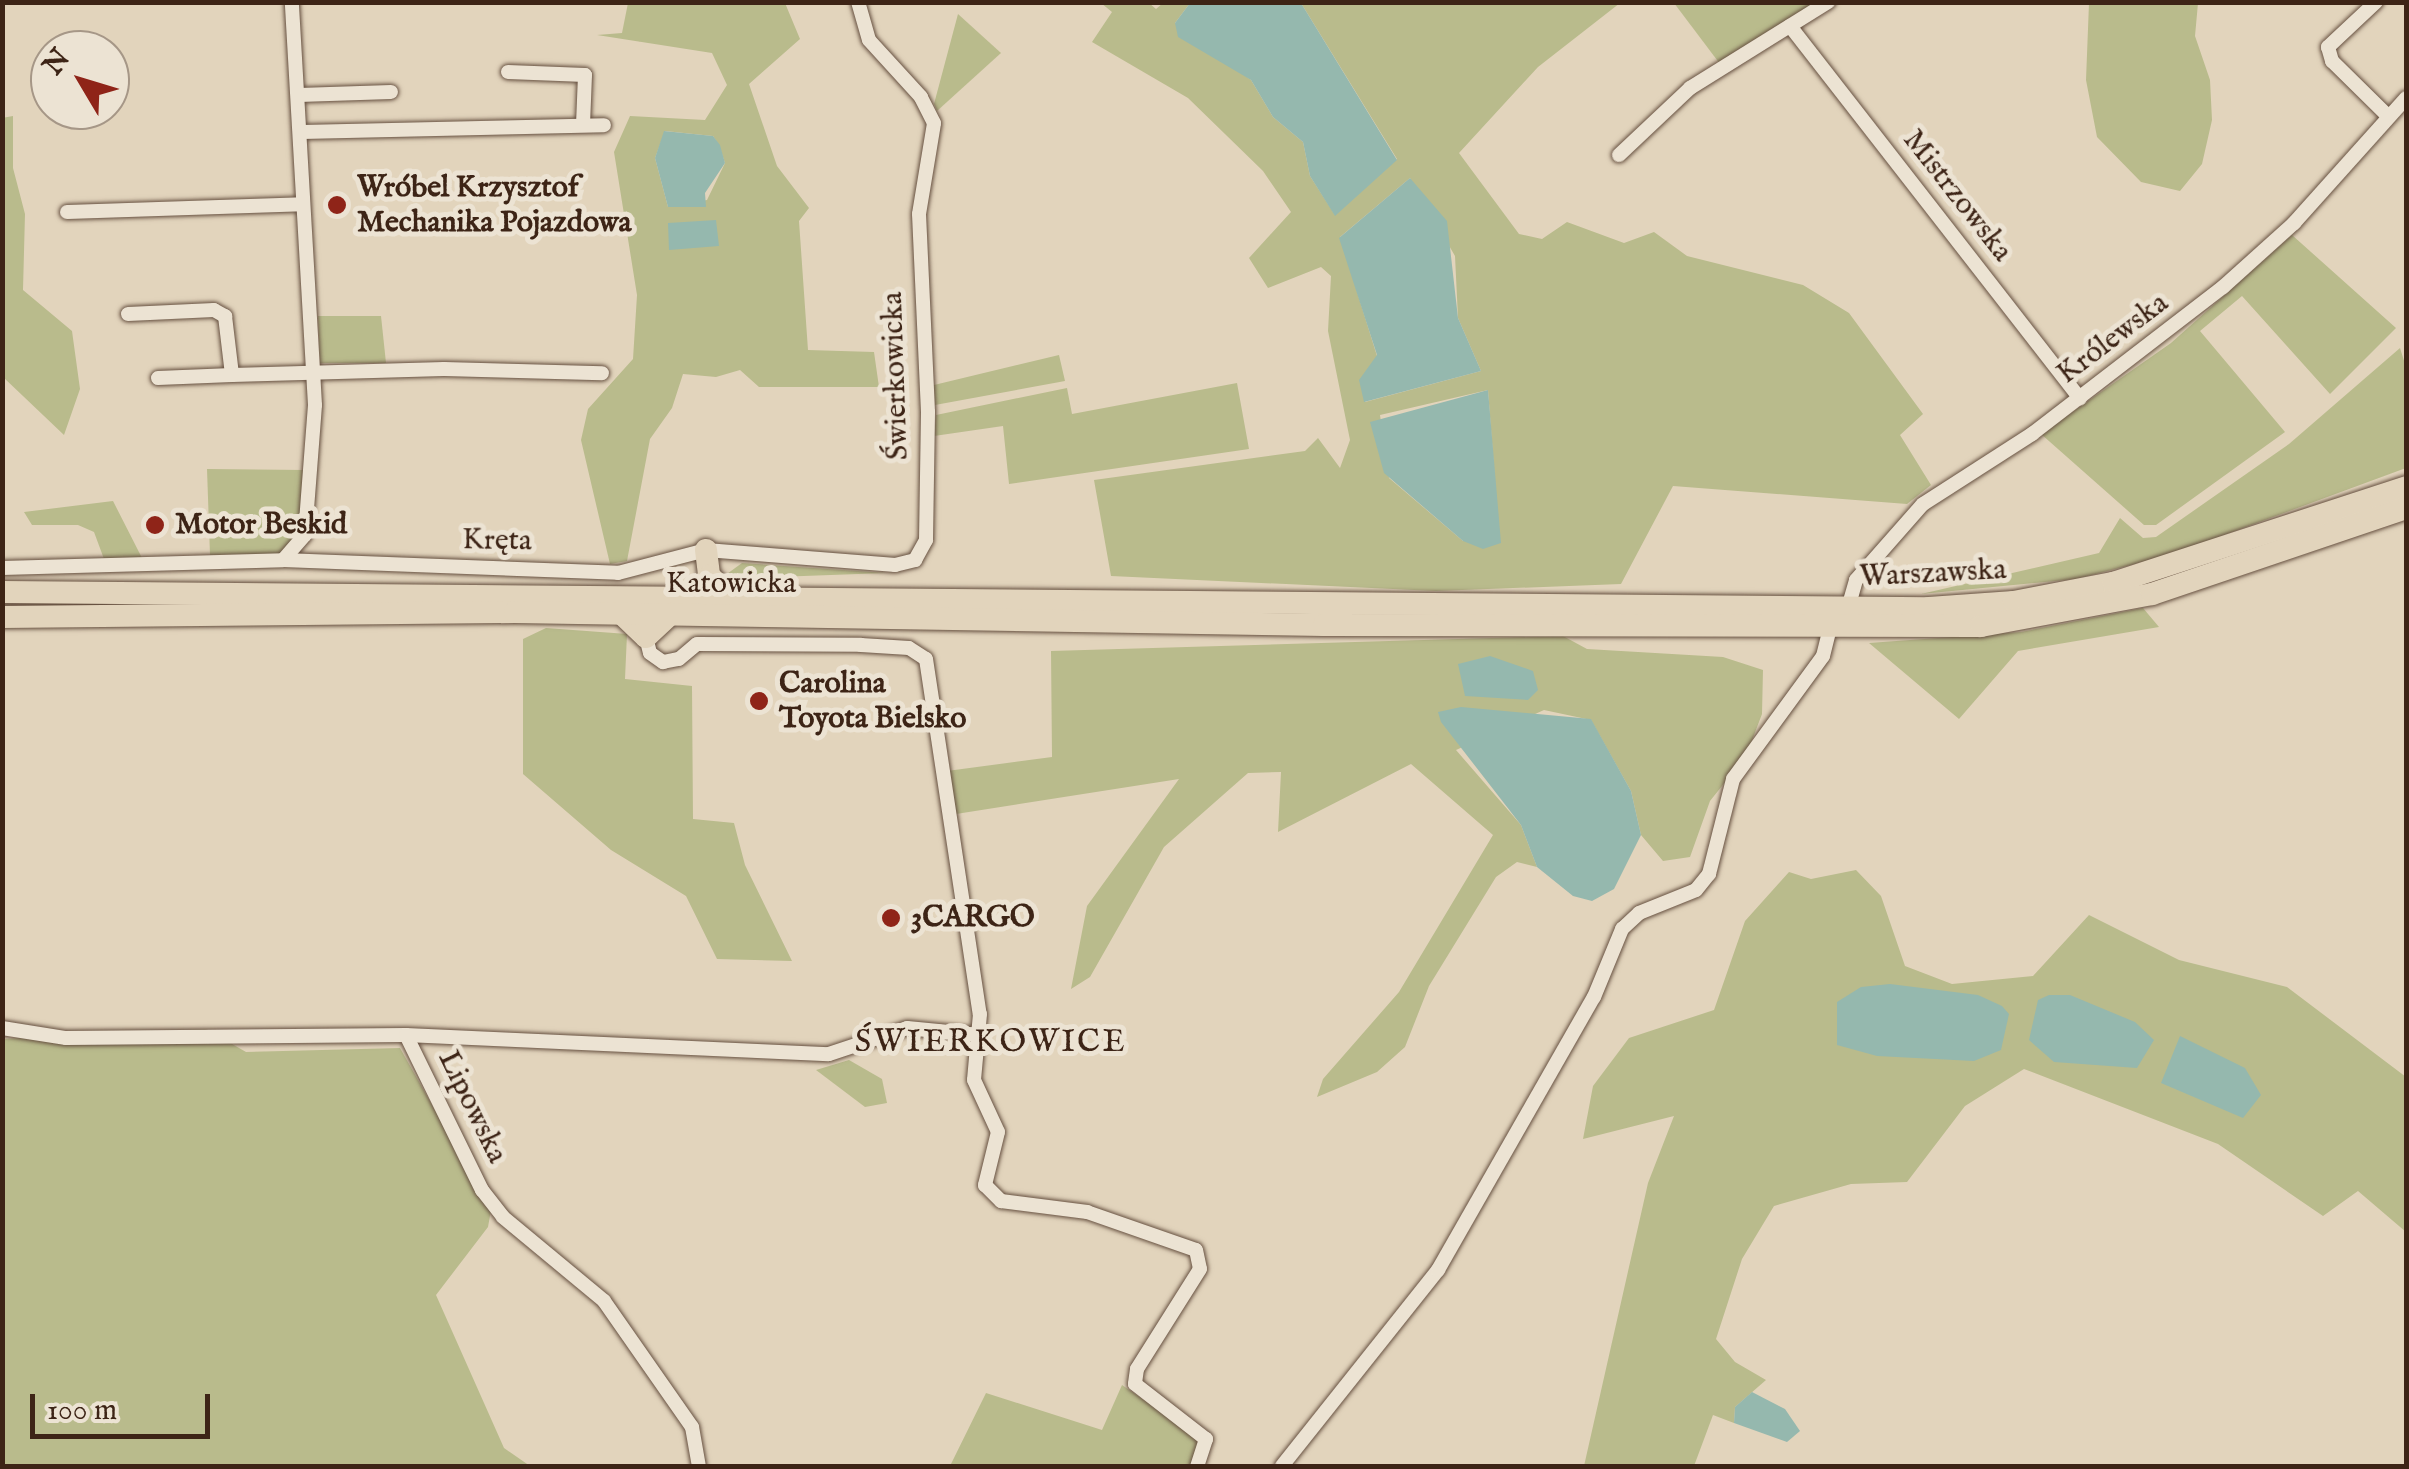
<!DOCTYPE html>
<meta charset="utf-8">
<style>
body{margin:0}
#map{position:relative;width:2409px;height:1469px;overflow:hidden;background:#e2d4bc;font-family:"IM FELL English",serif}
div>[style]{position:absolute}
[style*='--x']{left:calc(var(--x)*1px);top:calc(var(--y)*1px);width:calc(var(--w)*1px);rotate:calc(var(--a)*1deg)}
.green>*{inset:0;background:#b9bb8c}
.water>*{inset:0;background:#95b8ae}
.roads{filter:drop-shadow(0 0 2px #665040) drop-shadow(0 0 2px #665040)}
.street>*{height:14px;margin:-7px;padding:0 7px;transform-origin:7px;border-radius:7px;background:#ece3d3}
.primary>*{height:22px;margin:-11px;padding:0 11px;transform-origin:11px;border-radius:11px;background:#e2d4bc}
.dots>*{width:28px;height:28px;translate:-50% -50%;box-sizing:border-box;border:5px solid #ece3d3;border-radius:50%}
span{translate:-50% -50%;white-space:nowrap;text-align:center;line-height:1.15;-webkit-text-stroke:10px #ece3d3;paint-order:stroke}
.poi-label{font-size:30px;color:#3d2416;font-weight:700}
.left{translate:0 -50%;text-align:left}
.street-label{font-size:30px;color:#3d2416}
.neighbourhood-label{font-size:32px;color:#3d2416;letter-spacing:2.5px}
.frame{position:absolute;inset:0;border:5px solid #3d2416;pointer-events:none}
.north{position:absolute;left:30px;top:30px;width:100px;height:100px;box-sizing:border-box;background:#ece3d3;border:2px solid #a69787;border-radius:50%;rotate:308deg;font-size:28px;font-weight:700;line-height:40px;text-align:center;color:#3d2416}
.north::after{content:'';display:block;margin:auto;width:35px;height:45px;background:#8f2418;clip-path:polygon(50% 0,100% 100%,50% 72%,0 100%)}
.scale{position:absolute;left:30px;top:1394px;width:180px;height:45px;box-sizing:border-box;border:5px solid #3d2416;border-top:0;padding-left:12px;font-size:30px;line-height:35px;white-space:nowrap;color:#3d2416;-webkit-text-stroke:8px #ece3d3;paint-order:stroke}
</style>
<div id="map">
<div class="green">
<i style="clip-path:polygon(evenodd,628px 3px,785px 3px,800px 39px,749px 84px,777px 166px,809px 208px,799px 221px,808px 350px,874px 352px,879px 387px,759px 387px,740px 370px,716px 377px,683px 374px,672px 408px,650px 439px,627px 561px,610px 564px,581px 440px,588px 409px,633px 359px,637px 295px,614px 152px,630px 116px,705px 120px,727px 85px,712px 53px,597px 35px,622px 33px,628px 3px,665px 131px,713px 136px,719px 145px,725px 163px,707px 200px,668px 207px,655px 158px,665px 131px)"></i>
<i style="clip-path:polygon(evenodd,1101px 3px,1149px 3px,1156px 9px,1163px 3px,1190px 3px,1175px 23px,1251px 80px,1273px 117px,1303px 142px,1310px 176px,1335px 215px,1397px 159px,1301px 3px,1620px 3px,1538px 67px,1459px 153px,1519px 234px,1542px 239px,1567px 222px,1624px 243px,1654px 232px,1687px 256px,1803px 285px,1849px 313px,1923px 414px,1900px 435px,1931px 485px,1907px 504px,1673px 486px,1621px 584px,1436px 591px,1111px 576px,1094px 480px,1305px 451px,1318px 438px,1340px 468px,1350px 440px,1328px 331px,1331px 276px,1321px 267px,1268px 288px,1249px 258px,1291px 212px,1263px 171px,1188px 98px,1092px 42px,1112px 12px,1101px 3px,1410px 178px,1455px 256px,1458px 318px,1481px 371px,1365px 402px,1377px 356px,1340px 237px,1410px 178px,1101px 3px,1488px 390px,1497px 508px,1463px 541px,1389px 478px,1380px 415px,1488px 390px)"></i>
<i style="clip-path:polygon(1674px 3px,1817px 3px,1720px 64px)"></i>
<i style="clip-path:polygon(2089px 3px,2198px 3px,2195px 36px,2210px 80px,2212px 120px,2202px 164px,2180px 191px,2141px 182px,2097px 137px,2086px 80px)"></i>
<i style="clip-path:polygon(958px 14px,1001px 53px,937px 111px,934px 104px)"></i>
<i style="clip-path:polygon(13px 116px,13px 168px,25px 214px,23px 290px,72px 331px,80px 389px,64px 435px,3px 377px,2px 118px)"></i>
<i style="clip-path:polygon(2292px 235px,2396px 328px,2330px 394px,2242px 296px,2200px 331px,2285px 432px,2156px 525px,2144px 525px,2041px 434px,2171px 343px)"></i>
<i style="clip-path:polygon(318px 316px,381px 316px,386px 363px,320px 363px)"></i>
<i style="clip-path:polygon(2400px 348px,2406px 367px,2406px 468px,2170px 555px,2076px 579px,1921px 594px,2099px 553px,2120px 518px,2143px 538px,2156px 537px,2289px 444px)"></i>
<i style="clip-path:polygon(1059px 355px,1065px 381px,935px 405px,934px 385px)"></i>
<i style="clip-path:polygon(1237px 383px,1249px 449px,1009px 484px,1003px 426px,934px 436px,936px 415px,1067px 388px,1072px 414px)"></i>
<i style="clip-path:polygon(207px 469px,305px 470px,299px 531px,281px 554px,210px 555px)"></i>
<i style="clip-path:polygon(113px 501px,142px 558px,104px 559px,94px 532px,78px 525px,32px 525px,24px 512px)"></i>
<i style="clip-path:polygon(742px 563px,886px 573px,720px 579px)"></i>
<i style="clip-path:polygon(2143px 608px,2159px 627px,2018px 651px,1959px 719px,1869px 643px,2021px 632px)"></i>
<i style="clip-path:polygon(546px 628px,627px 634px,625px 679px,692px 686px,693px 819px,734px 823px,745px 865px,792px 961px,717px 959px,686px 896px,611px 850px,523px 774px,523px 639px)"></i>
<i style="clip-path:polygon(1563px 636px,1587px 649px,1723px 657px,1763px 670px,1762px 714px,1746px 756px,1710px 801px,1690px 857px,1663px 861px,1641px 835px,1631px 791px,1591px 720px,1544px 710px,1456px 750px,1521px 825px,1537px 867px,1517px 862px,1496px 877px,1429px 986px,1405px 1047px,1377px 1072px,1317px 1097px,1323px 1079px,1399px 992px,1493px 835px,1411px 764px,1278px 832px,1281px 772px,1248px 773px,1164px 847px,1090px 977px,1071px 989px,1087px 906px,1179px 779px,956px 814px,947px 771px,1052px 757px,1051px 651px)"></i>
<i style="clip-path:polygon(1856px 870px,1881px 896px,1905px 966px,1952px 984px,2033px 976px,2089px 915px,2179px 960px,2287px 987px,2406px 1077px,2406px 1232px,2358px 1191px,2323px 1216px,2218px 1144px,2024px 1069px,1965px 1106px,1907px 1182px,1851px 1184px,1774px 1206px,1742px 1259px,1716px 1339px,1735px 1362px,1766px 1380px,1735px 1407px,1734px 1423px,1713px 1415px,1694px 1466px,1584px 1466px,1648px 1183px,1674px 1116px,1583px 1139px,1593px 1086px,1629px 1038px,1714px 1010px,1745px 921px,1789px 872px,1811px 879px)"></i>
<i style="clip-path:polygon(206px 1029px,246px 1052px,400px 1048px,491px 1210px,488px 1227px,436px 1295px,504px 1448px,530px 1466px,3px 1466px,2px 1039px)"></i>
<i style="clip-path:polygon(849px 1060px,882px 1079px,887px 1103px,865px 1107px,816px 1070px)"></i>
<i style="clip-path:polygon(1122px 1385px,1192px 1433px,1198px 1442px,1191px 1466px,950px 1466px,986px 1393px,1102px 1430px)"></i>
</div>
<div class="water">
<i style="clip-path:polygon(1190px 3px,1301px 3px,1397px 160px,1335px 216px,1310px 176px,1303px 142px,1273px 117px,1251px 80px,1178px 37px,1175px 23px)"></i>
<i style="clip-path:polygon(664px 131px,713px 136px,720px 145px,725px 163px,705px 193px,706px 207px,668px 207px,655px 158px)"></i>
<i style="clip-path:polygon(1410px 178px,1447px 221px,1458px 318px,1481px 371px,1364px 402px,1359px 380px,1377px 355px,1339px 238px)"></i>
<i style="clip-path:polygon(716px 220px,719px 246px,669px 250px,668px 223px)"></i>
<i style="clip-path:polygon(1488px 390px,1501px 543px,1483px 549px,1463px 541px,1384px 473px,1370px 422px)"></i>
<i style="clip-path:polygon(1490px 656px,1533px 671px,1538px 690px,1528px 700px,1465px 696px,1458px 664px)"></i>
<i style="clip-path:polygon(1461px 707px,1591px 719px,1631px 791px,1641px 835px,1614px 889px,1592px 901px,1573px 896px,1537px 867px,1521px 825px,1441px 722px,1438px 712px)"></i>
<i style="clip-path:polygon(1890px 984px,1978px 995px,2002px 1006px,2009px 1014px,2001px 1050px,1974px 1061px,1877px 1056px,1837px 1045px,1837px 1002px,1861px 987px)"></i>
<i style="clip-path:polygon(2049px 995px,2070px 995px,2135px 1022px,2154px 1040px,2137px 1068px,2054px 1062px,2029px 1040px,2038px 1000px)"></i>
<i style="clip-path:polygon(2180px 1036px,2245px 1068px,2261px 1095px,2243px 1118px,2161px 1083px)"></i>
<i style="clip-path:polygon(1752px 1392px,1785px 1409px,1800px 1431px,1787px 1442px,1734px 1423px,1735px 1407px)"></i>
</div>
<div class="roads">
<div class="street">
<i style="--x:2376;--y:2;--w:66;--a:136.8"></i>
<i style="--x:2328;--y:47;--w:15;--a:74"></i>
<i style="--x:2332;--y:61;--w:78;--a:44.5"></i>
<i style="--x:1790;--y:26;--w:472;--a:52.1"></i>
<i style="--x:508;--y:72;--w:77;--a:2.2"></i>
<i style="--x:585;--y:75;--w:50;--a:92.3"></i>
<i style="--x:299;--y:95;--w:92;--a:-1.9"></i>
<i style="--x:302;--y:132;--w:302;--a:-1.3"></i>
<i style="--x:1619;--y:155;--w:98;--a:-43.3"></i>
<i style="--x:1690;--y:88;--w:163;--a:-31.9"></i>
<i style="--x:67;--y:212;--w:236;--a:-1.9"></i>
<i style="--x:128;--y:314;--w:86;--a:-2.7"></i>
<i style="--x:214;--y:310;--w:13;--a:29"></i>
<i style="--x:225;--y:316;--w:59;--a:83.2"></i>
<i style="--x:232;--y:375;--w:212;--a:-1.6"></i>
<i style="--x:444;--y:369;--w:158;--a:1.5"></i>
<i style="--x:158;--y:378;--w:74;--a:-2.3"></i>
<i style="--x:283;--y:560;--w:335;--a:2.2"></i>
<i style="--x:618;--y:573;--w:91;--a:-14.6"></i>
<i style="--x:706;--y:550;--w:190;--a:4.5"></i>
<i style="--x:895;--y:565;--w:21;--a:-14"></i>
<i style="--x:915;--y:560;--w:23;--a:-61"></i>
<i style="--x:926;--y:540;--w:128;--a:-89.1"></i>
<i style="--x:928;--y:412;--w:198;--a:-92.6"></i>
<i style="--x:919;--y:214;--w:92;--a:-80.6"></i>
<i style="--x:934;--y:123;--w:29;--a:-117"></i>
<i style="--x:921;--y:97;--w:77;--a:-132.4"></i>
<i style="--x:869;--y:40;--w:40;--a:-106"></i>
<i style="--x:2;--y:568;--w:281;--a:-1.6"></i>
<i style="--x:283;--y:560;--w:33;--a:-49"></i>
<i style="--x:305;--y:535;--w:130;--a:-85.6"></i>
<i style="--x:315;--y:405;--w:404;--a:-93.3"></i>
<i style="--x:1848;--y:608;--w:29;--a:-74"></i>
<i style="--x:1856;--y:580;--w:101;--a:-48.6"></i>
<i style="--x:1923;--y:504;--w:130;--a:-32.7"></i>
<i style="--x:2032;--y:434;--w:241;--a:-37.6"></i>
<i style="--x:2223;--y:287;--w:96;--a:-42"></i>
<i style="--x:2294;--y:223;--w:168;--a:-48.1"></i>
<i style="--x:646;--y:637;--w:16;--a:76"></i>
<i style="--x:650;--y:653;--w:16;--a:35"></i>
<i style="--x:663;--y:662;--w:16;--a:-11"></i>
<i style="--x:679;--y:659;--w:23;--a:-40"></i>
<i style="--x:697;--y:644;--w:164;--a:0.3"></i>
<i style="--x:861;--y:645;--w:48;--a:3.6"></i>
<i style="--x:909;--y:648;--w:20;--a:33"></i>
<i style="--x:926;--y:659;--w:359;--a:81.4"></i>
<i style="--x:980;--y:1014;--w:66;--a:95.2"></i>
<i style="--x:974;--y:1080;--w:57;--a:65.2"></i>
<i style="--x:998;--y:1132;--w:55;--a:103.8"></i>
<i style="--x:985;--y:1185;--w:23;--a:45"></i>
<i style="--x:1001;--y:1201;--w:87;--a:7.3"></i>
<i style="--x:1087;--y:1212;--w:115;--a:19.2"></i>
<i style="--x:1196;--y:1250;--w:19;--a:78"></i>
<i style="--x:1200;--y:1269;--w:118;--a:122.2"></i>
<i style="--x:1137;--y:1369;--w:15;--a:98"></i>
<i style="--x:1135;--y:1384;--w:90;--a:37.8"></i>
<i style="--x:1206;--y:1439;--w:28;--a:108"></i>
<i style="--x:2;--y:1028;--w:65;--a:8.9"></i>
<i style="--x:66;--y:1038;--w:340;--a:-0.5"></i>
<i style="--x:406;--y:1035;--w:173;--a:63.9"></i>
<i style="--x:482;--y:1190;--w:34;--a:52"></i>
<i style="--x:503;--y:1217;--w:131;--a:39.7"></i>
<i style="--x:604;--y:1301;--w:154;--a:55.1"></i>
<i style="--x:692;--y:1427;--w:40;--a:80"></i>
<i style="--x:406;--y:1035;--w:423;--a:2.6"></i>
<i style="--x:829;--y:1054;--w:82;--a:-18.4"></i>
<i style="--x:907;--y:1028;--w:73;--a:5.5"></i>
<i style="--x:1282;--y:1466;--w:251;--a:-51.5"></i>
<i style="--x:1438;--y:1270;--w:314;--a:-60.3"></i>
<i style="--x:1594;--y:997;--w:74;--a:-67.6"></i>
<i style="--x:1622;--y:929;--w:23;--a:-43"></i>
<i style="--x:1639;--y:913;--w:61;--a:-22"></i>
<i style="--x:1696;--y:890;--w:21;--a:-51"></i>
<i style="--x:1709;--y:874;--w:98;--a:-75.8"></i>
<i style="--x:1733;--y:779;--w:152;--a:-53.8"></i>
<i style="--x:1823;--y:656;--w:29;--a:-76"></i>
</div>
<div class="primary">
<i style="--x:706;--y:550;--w:26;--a:83"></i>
<i style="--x:709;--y:576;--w:30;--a:42"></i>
<i style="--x:2;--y:592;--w:1927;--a:0.48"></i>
<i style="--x:1929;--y:608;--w:85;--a:-4"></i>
<i style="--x:2014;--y:602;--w:101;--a:-10.9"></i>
<i style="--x:2113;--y:583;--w:308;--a:-18.1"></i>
<i style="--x:622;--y:614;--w:33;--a:44"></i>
<i style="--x:646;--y:637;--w:34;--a:-43"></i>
<i style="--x:2;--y:617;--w:513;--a:-0.56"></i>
<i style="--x:515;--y:612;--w:809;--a:0.92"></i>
<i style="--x:1324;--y:625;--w:657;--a:0.09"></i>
<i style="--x:1981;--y:626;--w:174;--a:-10.6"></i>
<i style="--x:2152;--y:594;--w:268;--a:-18.7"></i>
</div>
</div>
<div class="dots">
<i style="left:337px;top:205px;background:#8f2418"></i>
<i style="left:155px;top:525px;background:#8f2418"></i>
<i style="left:759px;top:701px;background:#8f2418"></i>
<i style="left:891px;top:918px;background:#8f2418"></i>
</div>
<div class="poi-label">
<span class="left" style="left:357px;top:205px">Wróbel Krzysztof<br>Mechanika Pojazdowa</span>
<span class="left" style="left:175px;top:525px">Motor Beskid</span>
<span class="left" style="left:779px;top:701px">Carolina<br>Toyota Bielsko</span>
<span class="left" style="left:911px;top:918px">3CARGO</span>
</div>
<div class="street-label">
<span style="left:1957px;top:196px;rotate:52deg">Mistrzowska</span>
<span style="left:2113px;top:339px;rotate:-37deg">Królewska</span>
<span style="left:896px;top:376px;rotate:-92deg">Świerkowicka</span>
<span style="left:497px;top:541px;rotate:1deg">Kręta</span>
<span style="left:1933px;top:574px;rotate:-3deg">Warszawska</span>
<span style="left:731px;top:584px">Katowicka</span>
<span style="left:472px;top:1107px;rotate:64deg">Lipowska</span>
</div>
<div class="neighbourhood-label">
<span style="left:991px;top:1043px">ŚWIERKOWICE</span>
</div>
<div class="frame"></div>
<div class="north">N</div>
<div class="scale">100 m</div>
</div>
